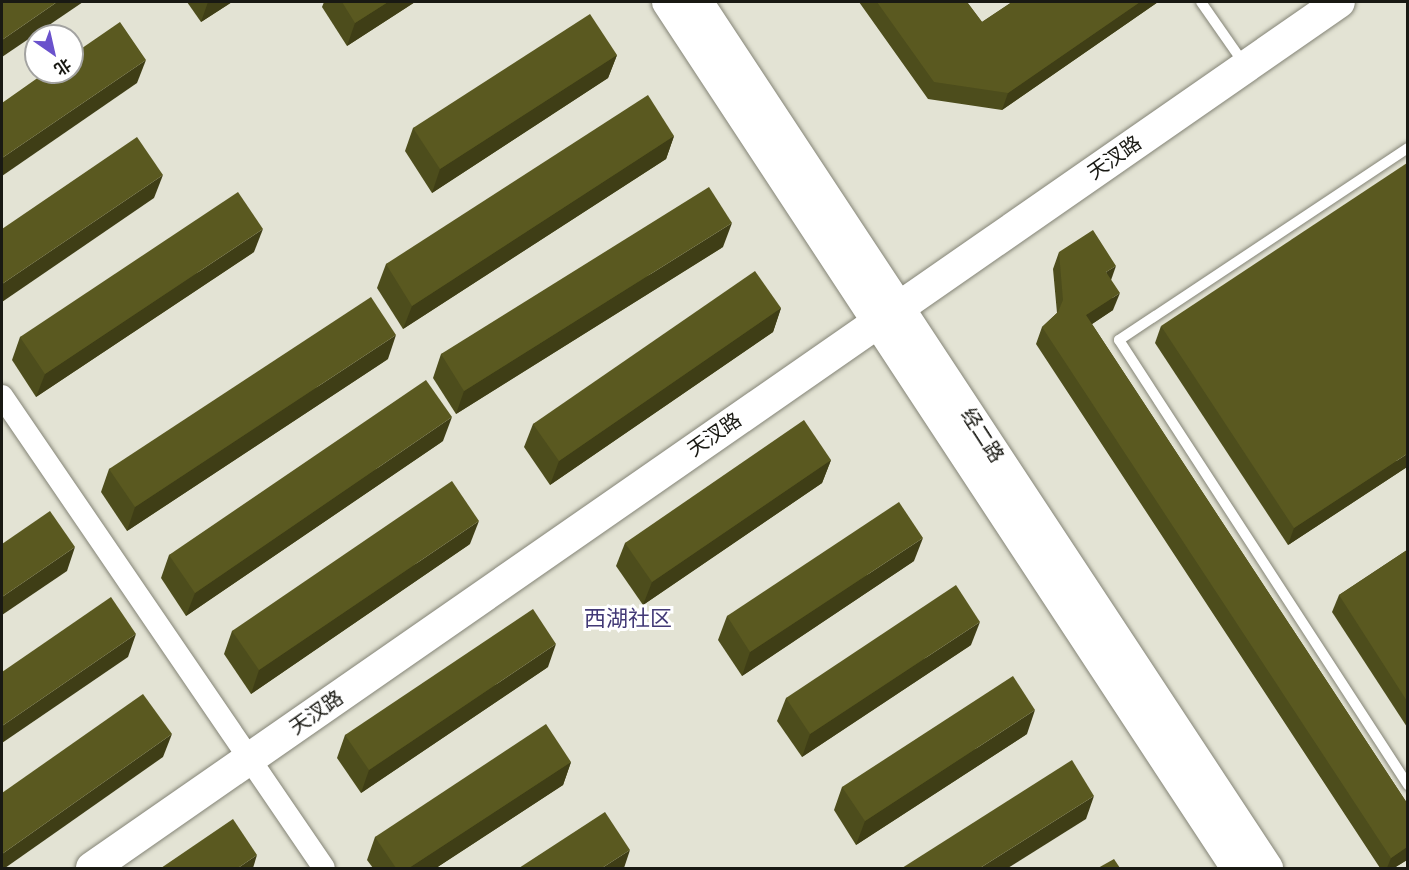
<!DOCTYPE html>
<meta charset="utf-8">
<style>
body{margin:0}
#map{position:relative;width:1409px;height:870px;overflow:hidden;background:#e3e3d4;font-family:Lato,"Noto Sans SC",sans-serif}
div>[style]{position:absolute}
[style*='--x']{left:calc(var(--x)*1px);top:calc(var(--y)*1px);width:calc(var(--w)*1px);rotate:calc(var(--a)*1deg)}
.roads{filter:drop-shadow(0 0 2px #848476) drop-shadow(0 0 2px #848476)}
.lane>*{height:10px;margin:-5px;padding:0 5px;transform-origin:5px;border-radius:5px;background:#fff}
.street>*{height:22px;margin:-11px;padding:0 11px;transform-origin:11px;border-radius:11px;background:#fff}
.secondary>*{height:32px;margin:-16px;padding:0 16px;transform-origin:16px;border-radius:16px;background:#fff}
.wall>*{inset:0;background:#4d4d1c}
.shaded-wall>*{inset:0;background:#3f3e16}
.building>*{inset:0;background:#5a5920}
span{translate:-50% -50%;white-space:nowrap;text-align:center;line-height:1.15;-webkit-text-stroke:6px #fff;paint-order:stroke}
.street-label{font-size:20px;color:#191913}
.quarter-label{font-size:22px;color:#423976}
.frame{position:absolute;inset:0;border:3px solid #191913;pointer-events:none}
.north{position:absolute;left:24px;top:24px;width:60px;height:60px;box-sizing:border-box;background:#fff;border:2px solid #a3a3a1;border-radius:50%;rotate:146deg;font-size:16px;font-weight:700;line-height:24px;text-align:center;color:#191913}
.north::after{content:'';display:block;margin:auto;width:21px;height:27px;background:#6a52cc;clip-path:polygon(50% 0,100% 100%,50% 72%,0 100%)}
</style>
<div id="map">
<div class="roads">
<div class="lane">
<i style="--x:1201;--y:2;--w:77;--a:55.1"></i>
<i style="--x:1408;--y:148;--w:347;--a:146.4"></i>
<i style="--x:1119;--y:340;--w:531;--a:57"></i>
</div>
<div class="street">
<i style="--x:2;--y:396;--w:571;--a:55.7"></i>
</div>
<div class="secondary">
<i style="--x:668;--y:2;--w:1036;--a:56.69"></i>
<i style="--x:697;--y:2;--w:1037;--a:56.65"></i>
<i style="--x:92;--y:868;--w:1518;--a:-34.78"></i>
</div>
</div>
<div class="wall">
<i style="clip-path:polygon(187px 2px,232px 2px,201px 22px)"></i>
<i style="clip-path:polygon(324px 2px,415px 2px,347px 46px,322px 7px)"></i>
<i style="clip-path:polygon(859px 2px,967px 2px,982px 22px,1012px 2px,1158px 2px,1002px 110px,928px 99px)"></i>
<i style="clip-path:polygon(617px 55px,608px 78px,432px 193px,405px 151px,413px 128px)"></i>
<i style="clip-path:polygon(674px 136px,666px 159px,403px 329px,377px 288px,386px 264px)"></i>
<i style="clip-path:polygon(723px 247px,456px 414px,433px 378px,441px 354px)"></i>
<i style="clip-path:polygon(254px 252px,36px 397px,12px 360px,20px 337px)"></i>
<i style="clip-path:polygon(1059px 252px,1111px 280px,1113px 310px,1092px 324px,1407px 803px,1407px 860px,1394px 868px,1380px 868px,1036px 344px,1042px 327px,1057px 313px,1053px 269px)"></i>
<i style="clip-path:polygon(781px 308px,773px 332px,550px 485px,524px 447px,533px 424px)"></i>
<i style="clip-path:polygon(1161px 326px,1407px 467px,1288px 545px,1155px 343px)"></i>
<i style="clip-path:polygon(388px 359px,127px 531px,101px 492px,109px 469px)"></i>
<i style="clip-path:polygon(443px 441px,186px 616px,161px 578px,169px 555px)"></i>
<i style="clip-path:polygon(831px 460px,822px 483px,643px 605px,616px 566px,625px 543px)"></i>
<i style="clip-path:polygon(470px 544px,251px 694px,224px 654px,232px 631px)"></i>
<i style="clip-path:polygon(1407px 550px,1407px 727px,1332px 612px,1339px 595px)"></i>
<i style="clip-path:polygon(914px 561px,742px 676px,718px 640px,727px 616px)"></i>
<i style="clip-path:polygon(971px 645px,802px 757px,777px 721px,786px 698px)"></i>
<i style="clip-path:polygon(548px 667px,361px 793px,337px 758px,345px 735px)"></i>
<i style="clip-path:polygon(1027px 734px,856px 845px,834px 810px,842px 787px)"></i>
<i style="clip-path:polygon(571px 762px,563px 785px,436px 868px,373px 868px,367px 860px,375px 837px)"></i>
</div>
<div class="shaded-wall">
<i style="clip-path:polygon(57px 2px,83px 2px,2px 57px,2px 40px)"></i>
<i style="clip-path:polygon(208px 2px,232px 2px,201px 22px)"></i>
<i style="clip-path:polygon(388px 2px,415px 2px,347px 46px,355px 23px)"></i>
<i style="clip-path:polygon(1140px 2px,1158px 2px,1002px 110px,1008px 93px)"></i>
<i style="clip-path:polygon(617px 55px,608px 78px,432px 193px,440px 169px)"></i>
<i style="clip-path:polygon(146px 60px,137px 83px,2px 176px,2px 158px)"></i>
<i style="clip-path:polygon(674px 136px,666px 159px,403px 329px,412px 306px)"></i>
<i style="clip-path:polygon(163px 175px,154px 198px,2px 302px,2px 284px)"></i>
<i style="clip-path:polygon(732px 223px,723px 247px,456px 414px,464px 391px)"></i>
<i style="clip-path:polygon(263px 229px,254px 252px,36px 397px,45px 374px)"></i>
<i style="clip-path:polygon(1116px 266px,1110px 283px,1106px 272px)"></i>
<i style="clip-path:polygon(1120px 293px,1113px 310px,1080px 332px,1086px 315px)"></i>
<i style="clip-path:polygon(781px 308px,773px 332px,550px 485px,559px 461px)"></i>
<i style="clip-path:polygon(396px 335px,388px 359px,127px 531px,135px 507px)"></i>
<i style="clip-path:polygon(452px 417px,443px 441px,186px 616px,195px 593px)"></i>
<i style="clip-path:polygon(1407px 454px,1407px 467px,1288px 545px,1294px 528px)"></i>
<i style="clip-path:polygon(831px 460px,822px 483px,643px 605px,652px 582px)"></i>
<i style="clip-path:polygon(479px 521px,470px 544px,251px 694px,259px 670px)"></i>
<i style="clip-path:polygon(923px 538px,914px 561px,742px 676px,750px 652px)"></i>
<i style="clip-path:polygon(75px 547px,67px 571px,2px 615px,2px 597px)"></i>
<i style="clip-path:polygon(980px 622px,971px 645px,802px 757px,810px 734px)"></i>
<i style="clip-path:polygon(136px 634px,128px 657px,2px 743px,2px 726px)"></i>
<i style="clip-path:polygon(556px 644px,548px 667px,361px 793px,369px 770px)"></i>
<i style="clip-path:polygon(1035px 710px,1027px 734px,856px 845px,865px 821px)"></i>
<i style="clip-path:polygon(172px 734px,163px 757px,5px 868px,2px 868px,2px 854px)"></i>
<i style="clip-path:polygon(571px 762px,563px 785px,436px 868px,409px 868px)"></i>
<i style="clip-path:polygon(1094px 796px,1086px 819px,1008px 868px,980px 868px)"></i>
<i style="clip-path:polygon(1407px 847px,1407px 860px,1394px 868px,1387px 868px,1391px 858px)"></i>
<i style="clip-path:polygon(630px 850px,624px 868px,602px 868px)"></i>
<i style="clip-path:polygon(257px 855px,253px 868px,238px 868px)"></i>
</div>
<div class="building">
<i style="clip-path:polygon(2px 2px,57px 2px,2px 40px)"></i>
<i style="clip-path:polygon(342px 2px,388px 2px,355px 23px)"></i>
<i style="clip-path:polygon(877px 2px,967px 2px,982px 22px,1012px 2px,1140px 2px,1008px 93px,934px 82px)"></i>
<i style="clip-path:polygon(590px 14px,617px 55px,440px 169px,413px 128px)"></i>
<i style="clip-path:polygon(120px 22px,146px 60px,2px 158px,2px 103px,46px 72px,72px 72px,72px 55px)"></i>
<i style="clip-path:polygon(648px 95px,674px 136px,412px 306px,386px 264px)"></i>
<i style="clip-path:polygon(137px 137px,163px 175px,2px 284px,2px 229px)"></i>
<i style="clip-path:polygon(1407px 163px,1407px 454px,1294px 528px,1161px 326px)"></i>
<i style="clip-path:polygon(709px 187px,732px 223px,464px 391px,441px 354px)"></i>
<i style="clip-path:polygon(238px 192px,263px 229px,45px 374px,20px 337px)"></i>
<i style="clip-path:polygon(1093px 230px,1116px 266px,1106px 272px,1120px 293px,1086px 315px,1407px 803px,1407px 847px,1391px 858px,1042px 327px,1058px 312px,1063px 300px,1059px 252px)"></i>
<i style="clip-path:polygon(755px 271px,781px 308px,559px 461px,533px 424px)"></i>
<i style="clip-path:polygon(371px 297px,396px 335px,135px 507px,109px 469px)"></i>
<i style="clip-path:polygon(426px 380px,452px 417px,195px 593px,169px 555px)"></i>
<i style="clip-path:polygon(804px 420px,831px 460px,652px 582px,625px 543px)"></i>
<i style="clip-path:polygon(452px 481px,479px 521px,259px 670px,232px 631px)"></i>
<i style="clip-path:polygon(899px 502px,923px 538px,750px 652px,727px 616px)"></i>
<i style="clip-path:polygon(50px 511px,75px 547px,2px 597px,2px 544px)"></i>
<i style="clip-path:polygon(1407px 550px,1407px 701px,1339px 595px)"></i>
<i style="clip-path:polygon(956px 585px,980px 622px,810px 734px,786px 698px)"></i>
<i style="clip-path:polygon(111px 597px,136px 634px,2px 726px,2px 672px)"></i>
<i style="clip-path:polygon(533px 609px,556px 644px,369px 770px,345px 735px)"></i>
<i style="clip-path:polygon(1013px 676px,1035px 710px,865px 821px,842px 787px)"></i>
<i style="clip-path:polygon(143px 694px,172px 734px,2px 854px,2px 793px)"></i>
<i style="clip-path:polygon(546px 724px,571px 762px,409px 868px,396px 868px,375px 837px)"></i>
<i style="clip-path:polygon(1072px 760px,1094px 796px,980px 868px,902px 868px)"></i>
<i style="clip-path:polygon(605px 812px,630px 850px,602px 868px,519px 868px)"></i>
<i style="clip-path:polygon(233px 819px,257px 855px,238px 868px,161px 868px)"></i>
<i style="clip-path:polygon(1114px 859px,1120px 868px,1098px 868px)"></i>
</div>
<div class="street-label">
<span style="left:1114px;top:157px;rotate:-35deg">天汊路</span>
<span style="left:714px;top:434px;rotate:-35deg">天汊路</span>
<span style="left:983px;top:435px;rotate:57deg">经二路</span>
<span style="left:316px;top:712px;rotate:-35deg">天汊路</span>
</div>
<div class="quarter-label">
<span style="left:628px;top:618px">西湖社区</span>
</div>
<div class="frame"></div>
<div class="north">北</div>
</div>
